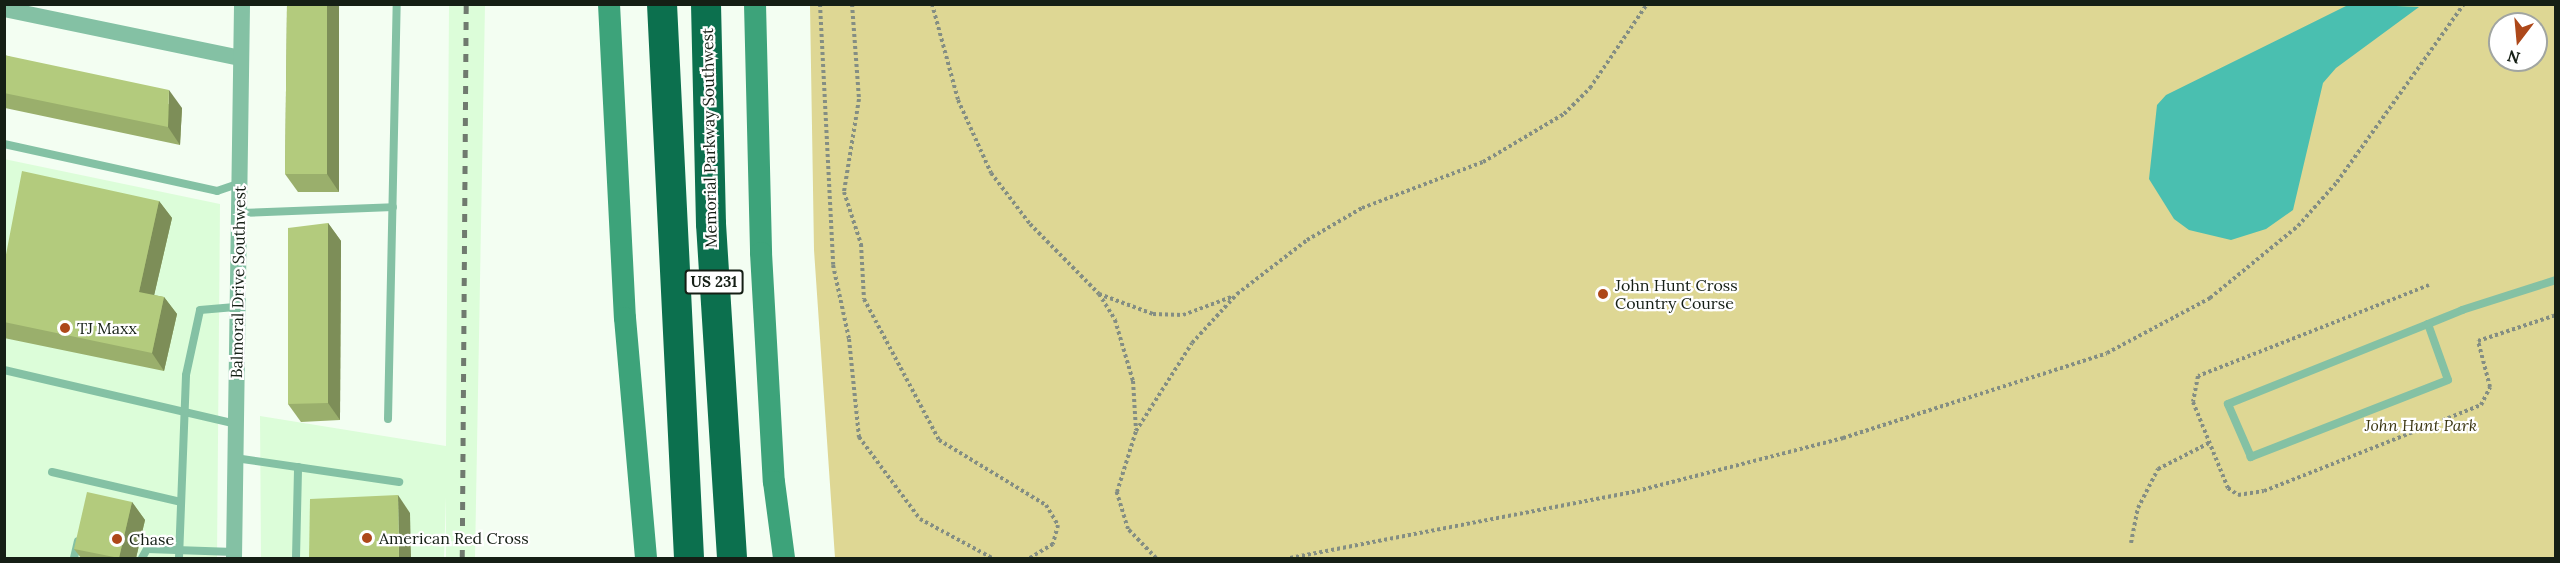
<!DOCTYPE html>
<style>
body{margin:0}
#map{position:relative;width:2560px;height:563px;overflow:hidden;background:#f3fef2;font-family:Lora,serif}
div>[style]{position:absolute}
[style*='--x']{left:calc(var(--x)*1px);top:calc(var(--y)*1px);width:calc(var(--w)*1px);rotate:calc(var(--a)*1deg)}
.built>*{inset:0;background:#dcfdd9}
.green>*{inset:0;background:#ded794}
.water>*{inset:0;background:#4abfb0}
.path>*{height:4px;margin-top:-2px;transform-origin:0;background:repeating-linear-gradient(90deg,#848e83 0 3px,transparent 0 6px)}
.lane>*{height:8px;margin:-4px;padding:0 4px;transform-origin:4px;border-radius:4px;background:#84c1a4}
.street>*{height:16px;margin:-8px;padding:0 8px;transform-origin:8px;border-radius:8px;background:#84c1a4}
.secondary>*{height:22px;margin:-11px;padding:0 11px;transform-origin:11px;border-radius:11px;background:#3da37a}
.highway>*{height:30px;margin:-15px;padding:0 15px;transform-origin:15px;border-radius:15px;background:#0c704e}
.rail>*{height:4.5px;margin-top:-2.25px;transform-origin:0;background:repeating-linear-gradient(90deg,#707a6f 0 8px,transparent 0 16px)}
.wall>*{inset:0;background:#9aaf6c}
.shaded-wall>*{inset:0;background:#7d8e58}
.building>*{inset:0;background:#b3cb7d}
.dots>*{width:16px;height:16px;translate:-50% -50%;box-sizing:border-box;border:3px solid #fff;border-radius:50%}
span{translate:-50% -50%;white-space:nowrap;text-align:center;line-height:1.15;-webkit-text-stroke:4.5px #fff;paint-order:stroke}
.shield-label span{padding:2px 4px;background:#fff;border:2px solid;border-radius:4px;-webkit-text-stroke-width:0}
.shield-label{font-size:15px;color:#151f15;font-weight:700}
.street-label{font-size:16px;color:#151f15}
.poi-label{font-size:16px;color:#151f15}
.left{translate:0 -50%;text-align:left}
.park-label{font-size:16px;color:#3c3713;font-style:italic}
.frame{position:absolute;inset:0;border:6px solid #151f15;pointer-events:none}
.north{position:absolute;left:2488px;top:12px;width:60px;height:60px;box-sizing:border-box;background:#fff;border:2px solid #a1a5a1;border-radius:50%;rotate:196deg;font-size:16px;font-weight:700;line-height:24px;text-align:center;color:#151f15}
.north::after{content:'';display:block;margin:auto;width:21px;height:27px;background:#ad481a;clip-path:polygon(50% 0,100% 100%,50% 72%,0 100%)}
</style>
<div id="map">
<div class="built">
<i style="clip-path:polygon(449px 5px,485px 5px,475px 558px,446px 558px,446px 497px,444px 558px,261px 558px,260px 416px,446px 446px)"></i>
<i style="clip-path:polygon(4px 159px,220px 204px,217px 558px,5px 558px)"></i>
</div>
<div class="green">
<i style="clip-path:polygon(evenodd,810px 5px,2555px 5px,2555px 558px,835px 558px,814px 250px,810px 5px,2500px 24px,2536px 24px,2536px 60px,2500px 60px,2500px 24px)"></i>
</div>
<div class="water">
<i style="clip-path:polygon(2350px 4px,2419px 7px,2336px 68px,2323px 83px,2293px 210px,2266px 229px,2231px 240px,2189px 230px,2174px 219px,2149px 179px,2157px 105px,2166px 95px)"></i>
</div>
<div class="path">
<i style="--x:820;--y:4;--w:261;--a:87.1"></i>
<i style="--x:833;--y:265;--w:76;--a:77.8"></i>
<i style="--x:849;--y:339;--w:99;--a:84.2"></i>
<i style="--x:859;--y:437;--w:102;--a:53.4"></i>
<i style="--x:920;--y:519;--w:82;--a:28.4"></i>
<i style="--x:852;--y:4;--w:95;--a:85.8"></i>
<i style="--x:859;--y:99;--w:94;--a:99.2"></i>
<i style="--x:844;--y:192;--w:55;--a:71.9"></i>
<i style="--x:861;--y:244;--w:55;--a:86.9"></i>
<i style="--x:864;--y:299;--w:160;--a:62"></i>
<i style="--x:939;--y:440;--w:125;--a:31.3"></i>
<i style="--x:1046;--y:505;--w:23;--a:59"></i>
<i style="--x:1058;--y:525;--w:20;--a:105"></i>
<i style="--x:1053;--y:544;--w:27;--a:149"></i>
<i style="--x:932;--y:4;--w:99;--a:74.8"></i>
<i style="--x:958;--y:100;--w:80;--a:65.7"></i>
<i style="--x:991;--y:173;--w:64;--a:52.6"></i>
<i style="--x:1030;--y:224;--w:98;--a:45.4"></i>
<i style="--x:1099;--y:294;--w:31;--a:58"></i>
<i style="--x:1115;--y:320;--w:64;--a:73.6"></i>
<i style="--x:1133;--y:381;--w:49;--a:86.5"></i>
<i style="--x:2429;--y:285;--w:248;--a:158.5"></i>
<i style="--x:2198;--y:376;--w:26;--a:101"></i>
<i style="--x:2193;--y:402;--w:93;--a:67.9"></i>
<i style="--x:2228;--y:488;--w:12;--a:35"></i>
<i style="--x:2238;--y:495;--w:26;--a:-9"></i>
<i style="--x:2264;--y:491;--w:233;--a:-21.6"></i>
<i style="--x:2481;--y:405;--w:20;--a:-63"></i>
<i style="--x:2490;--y:387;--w:48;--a:-104.6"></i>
<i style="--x:2478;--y:341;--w:82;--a:-18.4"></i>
<i style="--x:1099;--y:294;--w:58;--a:20.3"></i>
<i style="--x:1153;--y:314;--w:30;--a:2"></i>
<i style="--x:1183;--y:315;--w:54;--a:-20.4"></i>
<i style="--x:2131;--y:543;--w:36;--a:-79"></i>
<i style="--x:2138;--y:508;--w:44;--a:-62.9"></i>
<i style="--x:2158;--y:469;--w:57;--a:-27"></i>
<i style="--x:1156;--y:558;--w:40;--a:-134"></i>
<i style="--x:1128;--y:529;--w:39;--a:-107"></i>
<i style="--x:1117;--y:492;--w:64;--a:-72.7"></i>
<i style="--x:1136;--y:431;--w:104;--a:-57.5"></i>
<i style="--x:1192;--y:343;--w:67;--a:-47.4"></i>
<i style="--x:1237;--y:294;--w:88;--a:-37.6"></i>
<i style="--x:1307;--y:240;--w:64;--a:-30.2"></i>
<i style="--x:1362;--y:208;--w:129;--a:-20.8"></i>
<i style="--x:1483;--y:162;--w:94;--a:-30.7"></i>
<i style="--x:1564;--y:114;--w:37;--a:-45"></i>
<i style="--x:1590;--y:88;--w:102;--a:-55.8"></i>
<i style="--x:1290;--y:558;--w:353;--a:-10.9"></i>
<i style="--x:1637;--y:491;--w:213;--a:-14.4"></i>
<i style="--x:1843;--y:438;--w:277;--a:-17.8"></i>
<i style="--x:2107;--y:353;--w:117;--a:-28.1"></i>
<i style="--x:2210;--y:298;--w:114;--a:-39.3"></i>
<i style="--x:2298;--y:226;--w:59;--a:-48.4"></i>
<i style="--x:2337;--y:182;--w:219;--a:-54.5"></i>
</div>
<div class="lane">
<i style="--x:4;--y:144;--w:218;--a:12.4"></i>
<i style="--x:217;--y:191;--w:24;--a:-19"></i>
<i style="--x:240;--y:213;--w:153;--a:-2.2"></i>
<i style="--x:2428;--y:324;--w:59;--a:70.3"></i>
<i style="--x:2448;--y:380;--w:212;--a:158.7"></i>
<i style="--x:2251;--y:457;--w:58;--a:-113.5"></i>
<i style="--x:2228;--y:404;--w:215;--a:-21.8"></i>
<i style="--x:2428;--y:324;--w:37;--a:-22"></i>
<i style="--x:2462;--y:310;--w:99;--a:-17.7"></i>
<i style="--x:4;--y:370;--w:238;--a:13.1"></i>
<i style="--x:388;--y:419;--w:415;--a:-88.8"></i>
<i style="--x:235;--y:458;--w:166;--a:8.3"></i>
<i style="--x:52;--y:472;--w:132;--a:13.1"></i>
<i style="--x:74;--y:558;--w:17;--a:-77"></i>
<i style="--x:142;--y:558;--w:10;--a:-61"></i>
<i style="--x:147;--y:549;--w:87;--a:2"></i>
<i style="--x:179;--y:558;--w:183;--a:-87.8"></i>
<i style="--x:186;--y:375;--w:66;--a:-77.8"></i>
<i style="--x:200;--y:310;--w:38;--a:-5"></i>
<i style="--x:296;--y:558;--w:91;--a:-88.7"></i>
</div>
<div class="street">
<i style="--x:4;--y:9;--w:242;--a:11.7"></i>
<i style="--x:234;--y:558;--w:554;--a:-89.17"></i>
</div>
<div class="secondary">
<i style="--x:609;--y:4;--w:314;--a:87.1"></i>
<i style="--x:625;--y:318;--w:241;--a:85"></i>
<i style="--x:755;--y:4;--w:249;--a:88.6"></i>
<i style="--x:761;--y:253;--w:229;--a:86.8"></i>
<i style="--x:774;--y:482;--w:77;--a:82.5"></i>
</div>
<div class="highway">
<i style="--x:662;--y:4;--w:555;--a:87.21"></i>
<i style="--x:706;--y:4;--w:220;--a:88.7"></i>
<i style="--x:711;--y:224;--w:335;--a:86.4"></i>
</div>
<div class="rail">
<i style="--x:462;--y:558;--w:554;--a:-89.59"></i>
</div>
<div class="wall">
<i style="clip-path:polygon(287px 4px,339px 192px,298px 192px,285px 174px)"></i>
<i style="clip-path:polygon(4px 55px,182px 108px,180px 145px,5px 108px)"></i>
<i style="clip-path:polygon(159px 201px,172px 218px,154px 295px,164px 297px,177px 314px,164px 371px,4px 338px,4px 265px)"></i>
<i style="clip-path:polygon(328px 223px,341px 241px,340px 420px,301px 422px,288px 404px)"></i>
<i style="clip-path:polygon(132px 502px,145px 520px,136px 558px,81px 558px,74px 549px)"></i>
</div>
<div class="shaded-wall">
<i style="clip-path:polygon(327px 4px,339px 4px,339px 192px,327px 174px)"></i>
<i style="clip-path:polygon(169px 90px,182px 108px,180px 145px,168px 127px)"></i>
<i style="clip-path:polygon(159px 201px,172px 218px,151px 309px,139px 292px)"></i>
<i style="clip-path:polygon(328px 223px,341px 241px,340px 420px,328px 403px)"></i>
<i style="clip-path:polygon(164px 297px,177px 314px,164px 371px,152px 353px)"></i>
<i style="clip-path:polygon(398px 495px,410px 513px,411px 558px,399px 558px)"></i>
<i style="clip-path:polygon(132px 502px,145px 520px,136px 558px,119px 558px)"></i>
</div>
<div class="building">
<i style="clip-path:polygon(287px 4px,327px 4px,327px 174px,285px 174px)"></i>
<i style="clip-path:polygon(4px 55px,169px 90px,168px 127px,4px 93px)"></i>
<i style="clip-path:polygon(22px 171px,159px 201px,139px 292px,164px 297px,152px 353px,4px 322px,4px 265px)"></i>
<i style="clip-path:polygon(328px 223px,328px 403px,288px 404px,288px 228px)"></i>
<i style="clip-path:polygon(87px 492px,132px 502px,119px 558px,74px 549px)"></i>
<i style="clip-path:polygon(398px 495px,399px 558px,309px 558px,310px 499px)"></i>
</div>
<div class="dots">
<i style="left:1603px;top:294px;background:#ad481a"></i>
<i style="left:65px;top:328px;background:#ad481a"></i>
<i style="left:367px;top:538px;background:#ad481a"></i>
<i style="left:117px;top:539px;background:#ad481a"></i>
</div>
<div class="shield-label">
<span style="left:714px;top:282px">US 231</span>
</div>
<div class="street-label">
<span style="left:709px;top:138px;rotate:-91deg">Memorial Parkway Southwest</span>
<span style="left:238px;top:282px;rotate:-89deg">Balmoral Drive Southwest</span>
</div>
<div class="poi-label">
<span class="left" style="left:1615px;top:294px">John Hunt Cross<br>Country Course</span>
<span class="left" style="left:77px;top:328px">TJ Maxx</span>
<span class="left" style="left:379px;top:538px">American Red Cross</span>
<span class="left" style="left:129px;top:539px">Chase</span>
</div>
<div class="park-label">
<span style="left:2421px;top:425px">John Hunt Park</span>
</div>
<div class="frame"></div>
<div class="north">N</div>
</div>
